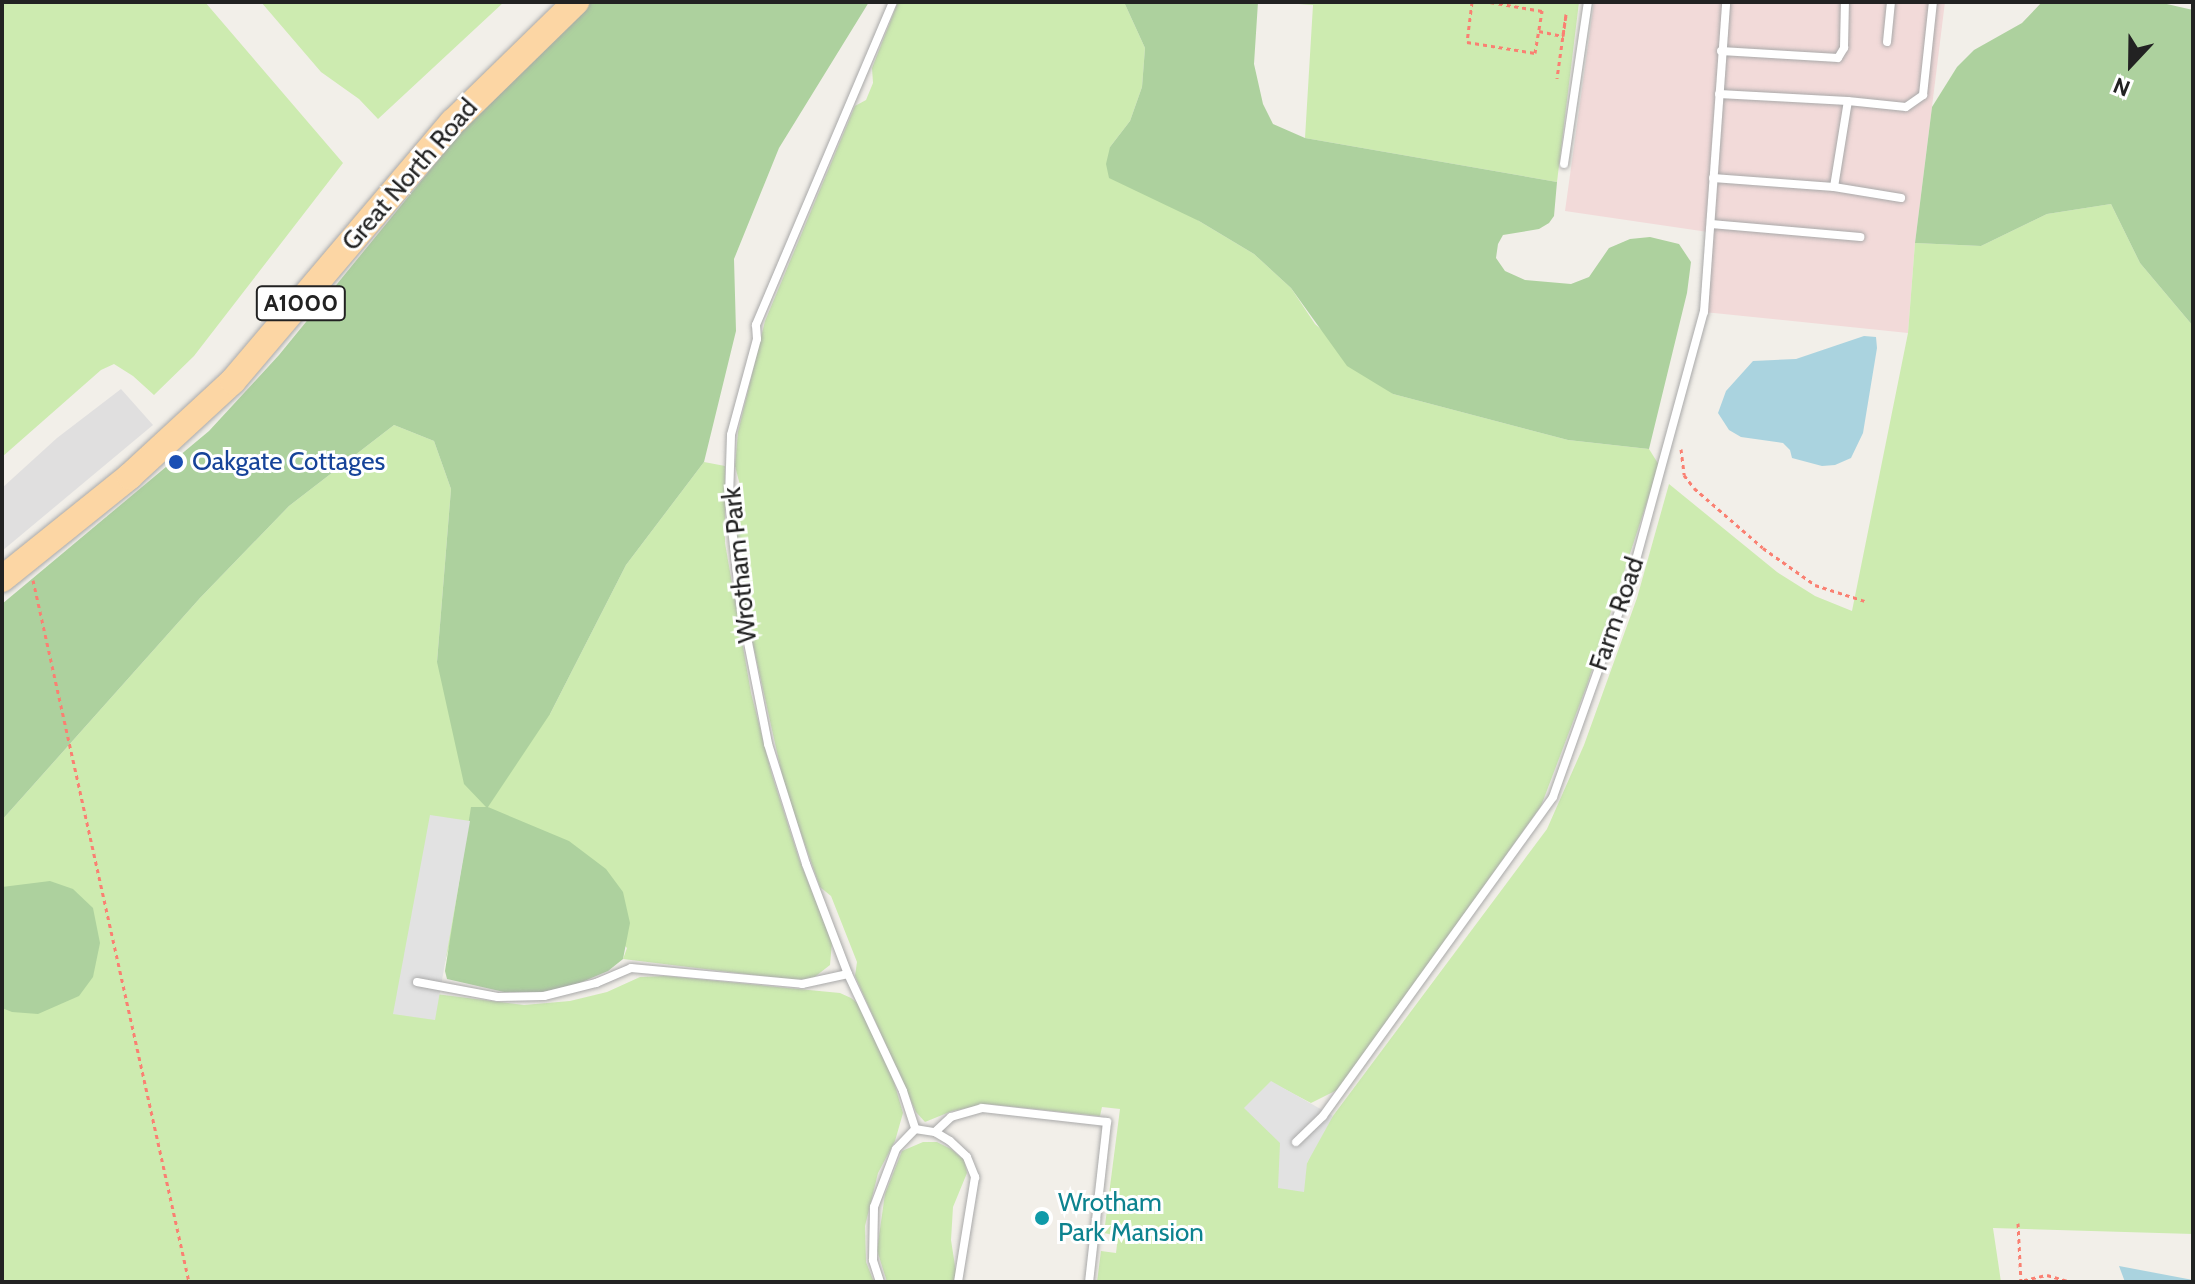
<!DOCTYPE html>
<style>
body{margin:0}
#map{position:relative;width:2195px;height:1284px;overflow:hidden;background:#f2efe9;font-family:Cabin,sans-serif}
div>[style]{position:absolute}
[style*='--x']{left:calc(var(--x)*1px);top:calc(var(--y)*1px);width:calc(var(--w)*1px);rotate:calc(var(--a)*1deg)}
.residential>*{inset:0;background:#e0dfdf}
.commercial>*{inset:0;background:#f2dad9}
.grass>*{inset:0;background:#cdebb0}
.forest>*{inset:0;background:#add19e}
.parking>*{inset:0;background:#e2e2e2}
.water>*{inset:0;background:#aad3df}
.path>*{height:3px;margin-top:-1.5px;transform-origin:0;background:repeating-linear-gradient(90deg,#fa8072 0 4px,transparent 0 8px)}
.roads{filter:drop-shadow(0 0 2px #a9a9a9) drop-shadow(0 0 2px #a9a9a9)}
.service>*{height:8px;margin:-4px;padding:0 4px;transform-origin:4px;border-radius:4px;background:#fff}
.primary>*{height:26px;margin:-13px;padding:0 13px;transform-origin:13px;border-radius:13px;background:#fcd6a4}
.dots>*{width:22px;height:22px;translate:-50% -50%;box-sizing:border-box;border:4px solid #fff;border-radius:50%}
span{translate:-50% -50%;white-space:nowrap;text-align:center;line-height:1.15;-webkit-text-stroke:6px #fff;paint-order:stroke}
.shield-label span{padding:2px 6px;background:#fff;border:2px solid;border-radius:6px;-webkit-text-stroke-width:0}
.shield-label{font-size:24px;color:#222;font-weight:700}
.street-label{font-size:26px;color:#222}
.transit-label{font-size:26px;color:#164399}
.left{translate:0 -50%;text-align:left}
.culture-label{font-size:26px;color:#0d838f}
.frame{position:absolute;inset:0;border:4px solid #222;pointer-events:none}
.north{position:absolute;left:2091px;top:24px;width:80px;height:80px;-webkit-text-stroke:6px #fff;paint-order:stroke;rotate:202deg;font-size:22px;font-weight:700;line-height:32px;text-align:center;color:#222}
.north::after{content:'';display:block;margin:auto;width:28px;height:36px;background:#222;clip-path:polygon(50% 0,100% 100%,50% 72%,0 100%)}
</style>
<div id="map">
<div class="residential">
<i style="clip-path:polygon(121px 389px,153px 425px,2px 551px,2px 488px,57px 438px)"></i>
</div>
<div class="commercial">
<i style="clip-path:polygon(1594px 2px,1945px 2px,1915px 243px,1908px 333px,1704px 312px,1708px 232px,1565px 211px)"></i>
</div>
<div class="grass">
<i style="clip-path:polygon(2px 2px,205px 2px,343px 163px,194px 356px,154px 395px,133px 376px,114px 364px,101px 370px,2px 457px)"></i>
<i style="clip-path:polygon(261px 2px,504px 2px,378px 119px,359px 99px,321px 72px)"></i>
<i style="clip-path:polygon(898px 2px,1124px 2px,1145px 48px,1142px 87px,1130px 121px,1110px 147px,1199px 221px,1254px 254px,1291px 288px,1315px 324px,1393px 394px,1568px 440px,1649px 449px,1659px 465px,1587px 685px,1541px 806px,1339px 1089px,1311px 1103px,1271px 1082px,1307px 1163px,1321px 1132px,1547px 829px,1584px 745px,1637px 598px,1669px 484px,1777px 572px,1815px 596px,1852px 611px,1908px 333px,1915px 243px,1981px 246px,2047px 214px,2111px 204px,2140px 263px,2193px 326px,2193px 1234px,1993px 1228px,2001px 1282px,1097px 1282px,1101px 1251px,1116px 1253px,1118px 1236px,1104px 1233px,1120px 1109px,1102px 1107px,1100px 1116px,987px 1104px,952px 1111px,925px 1122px,916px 1112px,855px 976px,857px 962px,831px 896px,820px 887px,785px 788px,744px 604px,734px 530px,740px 485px,735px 466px,738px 432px,765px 321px,855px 106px,866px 100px,873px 83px,872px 68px)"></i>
<i style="clip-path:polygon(1269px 2px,1579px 2px,1557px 182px,1305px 138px,1313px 5px)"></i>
<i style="clip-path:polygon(394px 425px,434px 441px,451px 489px,437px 662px,550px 714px,626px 565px,704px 462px,725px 466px,725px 543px,751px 693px,772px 775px,799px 859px,832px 942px,830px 965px,812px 979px,794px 980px,623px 959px,627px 948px,488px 807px,436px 994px,524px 1005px,570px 1001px,607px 992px,640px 977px,666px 976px,840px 993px,851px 998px,861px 1006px,889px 1065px,903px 1113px,895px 1141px,878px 1173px,865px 1226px,866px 1262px,874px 1282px,2px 1282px,2px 820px,200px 598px,289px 506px)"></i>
<i style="clip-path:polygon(923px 1142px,937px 1142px,951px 1149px,964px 1160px,967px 1173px,953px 1207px,951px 1240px,957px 1279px,955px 1282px,887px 1282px,877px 1250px,885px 1194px,902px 1151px)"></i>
</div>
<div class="forest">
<i style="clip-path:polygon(590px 2px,869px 2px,779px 148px,734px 259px,736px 331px,704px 462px,626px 565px,550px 714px,488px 807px,569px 841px,606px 869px,623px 892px,630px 923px,623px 959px,608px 971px,570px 987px,541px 992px,504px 992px,447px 979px,445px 971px,471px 807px,486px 807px,464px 784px,437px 662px,451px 489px,434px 441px,394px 425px,289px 506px,200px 598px,2px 820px,2px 604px,209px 431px,279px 355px,462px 131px,538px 48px)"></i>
<i style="clip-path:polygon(1124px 2px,1258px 2px,1254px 64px,1263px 104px,1273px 124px,1305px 138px,1557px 182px,1554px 216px,1549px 223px,1539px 229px,1503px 235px,1498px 244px,1496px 258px,1505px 271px,1525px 280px,1571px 284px,1589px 277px,1609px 248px,1630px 239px,1650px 237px,1679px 244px,1691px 262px,1687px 293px,1649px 449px,1568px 440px,1393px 394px,1347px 366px,1291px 288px,1254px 254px,1199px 221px,1109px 178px,1106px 164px,1110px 147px,1130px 121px,1142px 87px,1145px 48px)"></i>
<i style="clip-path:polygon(2042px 2px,2158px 2px,2193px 10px,2193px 326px,2140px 263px,2111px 204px,2047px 214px,1981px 246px,1915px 243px,1932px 107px,1957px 67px,1974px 50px,2022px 23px)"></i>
<i style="clip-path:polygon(50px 881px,73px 889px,93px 908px,100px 943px,93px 977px,79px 996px,38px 1014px,12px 1012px,2px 1008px,2px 887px)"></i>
</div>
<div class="parking">
<i style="clip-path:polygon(430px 815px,470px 821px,435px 1020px,393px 1014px)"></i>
<i style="clip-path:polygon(1271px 1081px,1333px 1116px,1307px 1163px,1304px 1192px,1278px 1188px,1280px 1143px,1244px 1108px)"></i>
</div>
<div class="water">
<i style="clip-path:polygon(1864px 336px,1876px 337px,1877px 348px,1863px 433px,1851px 458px,1835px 465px,1822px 466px,1792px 458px,1790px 450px,1783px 443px,1741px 437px,1729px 430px,1718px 413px,1726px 391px,1753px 361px,1796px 359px)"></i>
<i style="clip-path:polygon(2119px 1266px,2193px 1280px,2193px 1282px,2125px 1282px)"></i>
</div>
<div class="path">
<i style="--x:1472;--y:2;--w:40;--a:97.1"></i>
<i style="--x:1467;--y:42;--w:69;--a:9.2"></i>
<i style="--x:1535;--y:53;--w:43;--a:-80.5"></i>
<i style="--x:1542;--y:11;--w:53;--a:-170.2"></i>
<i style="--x:1539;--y:31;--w:25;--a:12"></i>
<i style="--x:1563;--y:36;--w:22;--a:-82"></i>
<i style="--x:1566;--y:14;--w:65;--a:98"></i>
<i style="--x:1681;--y:449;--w:26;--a:83"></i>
<i style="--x:1684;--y:475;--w:16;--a:52"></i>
<i style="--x:1694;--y:488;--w:91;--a:41"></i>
<i style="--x:1763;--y:548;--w:64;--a:35.4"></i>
<i style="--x:1815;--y:585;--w:52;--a:17.7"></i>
<i style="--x:33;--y:580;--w:719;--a:77.47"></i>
<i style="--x:2018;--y:1223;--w:59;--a:87.1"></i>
<i style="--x:2016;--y:1282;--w:32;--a:-13"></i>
<i style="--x:2047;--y:1275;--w:25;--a:16"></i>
</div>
<div class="roads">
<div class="service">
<i style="--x:893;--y:2;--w:351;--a:113"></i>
<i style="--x:756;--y:325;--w:14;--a:86"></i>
<i style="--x:757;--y:339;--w:99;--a:105.2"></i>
<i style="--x:731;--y:435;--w:65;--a:91.8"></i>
<i style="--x:729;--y:500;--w:103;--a:83.8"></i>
<i style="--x:740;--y:602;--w:145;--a:78.8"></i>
<i style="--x:768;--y:744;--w:126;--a:72.4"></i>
<i style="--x:806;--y:864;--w:118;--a:69.1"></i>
<i style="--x:848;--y:974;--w:129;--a:64.8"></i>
<i style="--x:903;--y:1091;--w:40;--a:72"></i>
<i style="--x:915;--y:1129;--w:20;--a:9"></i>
<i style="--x:935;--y:1132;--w:17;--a:31"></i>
<i style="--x:950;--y:1141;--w:23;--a:43"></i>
<i style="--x:967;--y:1157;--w:22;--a:68"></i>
<i style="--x:975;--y:1177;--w:106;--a:99.2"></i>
<i style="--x:1887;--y:42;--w:40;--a:-84.3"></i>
<i style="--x:1721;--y:51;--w:117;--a:3.4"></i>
<i style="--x:1838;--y:58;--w:12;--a:-59"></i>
<i style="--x:1844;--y:48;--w:46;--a:-88.8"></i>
<i style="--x:1719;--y:94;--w:129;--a:3.1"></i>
<i style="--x:1564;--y:164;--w:164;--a:-81.6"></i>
<i style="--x:1713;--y:178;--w:121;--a:4.3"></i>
<i style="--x:1834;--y:187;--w:68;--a:9.3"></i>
<i style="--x:1834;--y:187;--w:87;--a:-80.8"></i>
<i style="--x:1848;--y:101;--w:58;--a:5.9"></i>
<i style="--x:1906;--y:107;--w:21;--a:-35"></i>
<i style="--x:1923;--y:95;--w:94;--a:-83.9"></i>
<i style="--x:1711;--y:224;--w:150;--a:5"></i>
<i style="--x:417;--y:982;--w:82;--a:10.5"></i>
<i style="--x:498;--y:997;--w:46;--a:-1.2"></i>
<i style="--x:544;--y:996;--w:54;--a:-14"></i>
<i style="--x:596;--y:983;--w:38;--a:-23"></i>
<i style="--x:631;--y:968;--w:172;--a:5.3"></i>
<i style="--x:802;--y:984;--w:47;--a:-12.3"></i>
<i style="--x:935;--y:1132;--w:22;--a:-43"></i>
<i style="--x:951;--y:1117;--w:32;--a:-16"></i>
<i style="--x:982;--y:1108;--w:126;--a:6.4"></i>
<i style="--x:1107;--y:1122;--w:161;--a:96.4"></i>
<i style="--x:1296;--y:1142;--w:37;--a:-44"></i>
<i style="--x:1323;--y:1116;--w:393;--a:-54.2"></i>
<i style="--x:1553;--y:797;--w:232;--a:-70.4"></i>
<i style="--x:1631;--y:578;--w:276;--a:-74.7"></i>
<i style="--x:1704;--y:312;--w:311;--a:-85.9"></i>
<i style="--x:880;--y:1282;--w:23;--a:-108"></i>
<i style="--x:873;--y:1260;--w:53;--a:-88.9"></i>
<i style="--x:874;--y:1207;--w:62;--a:-69.2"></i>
<i style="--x:896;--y:1149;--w:28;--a:-46"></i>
</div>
<div class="primary">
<i style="--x:2;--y:579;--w:164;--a:-38.8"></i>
<i style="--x:130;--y:476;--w:140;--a:-42.7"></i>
<i style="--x:233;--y:381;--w:340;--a:-49.7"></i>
<i style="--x:453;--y:122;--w:172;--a:-44.3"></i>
</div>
</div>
<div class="dots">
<i style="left:176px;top:462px;background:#1a4fb4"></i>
<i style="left:1042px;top:1218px;background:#0f9aa8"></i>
</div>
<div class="shield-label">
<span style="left:301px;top:303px">A1000</span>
</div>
<div class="street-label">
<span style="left:410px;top:175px;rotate:-49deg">Great North Road</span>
<span style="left:740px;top:565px;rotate:-96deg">Wrotham Park</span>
<span style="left:1617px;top:614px;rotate:-71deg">Farm Road</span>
</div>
<div class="transit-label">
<span class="left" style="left:192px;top:462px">Oakgate Cottages</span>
</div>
<div class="culture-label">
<span class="left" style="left:1058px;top:1218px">Wrotham<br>Park Mansion</span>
</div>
<div class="frame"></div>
<div class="north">N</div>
</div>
